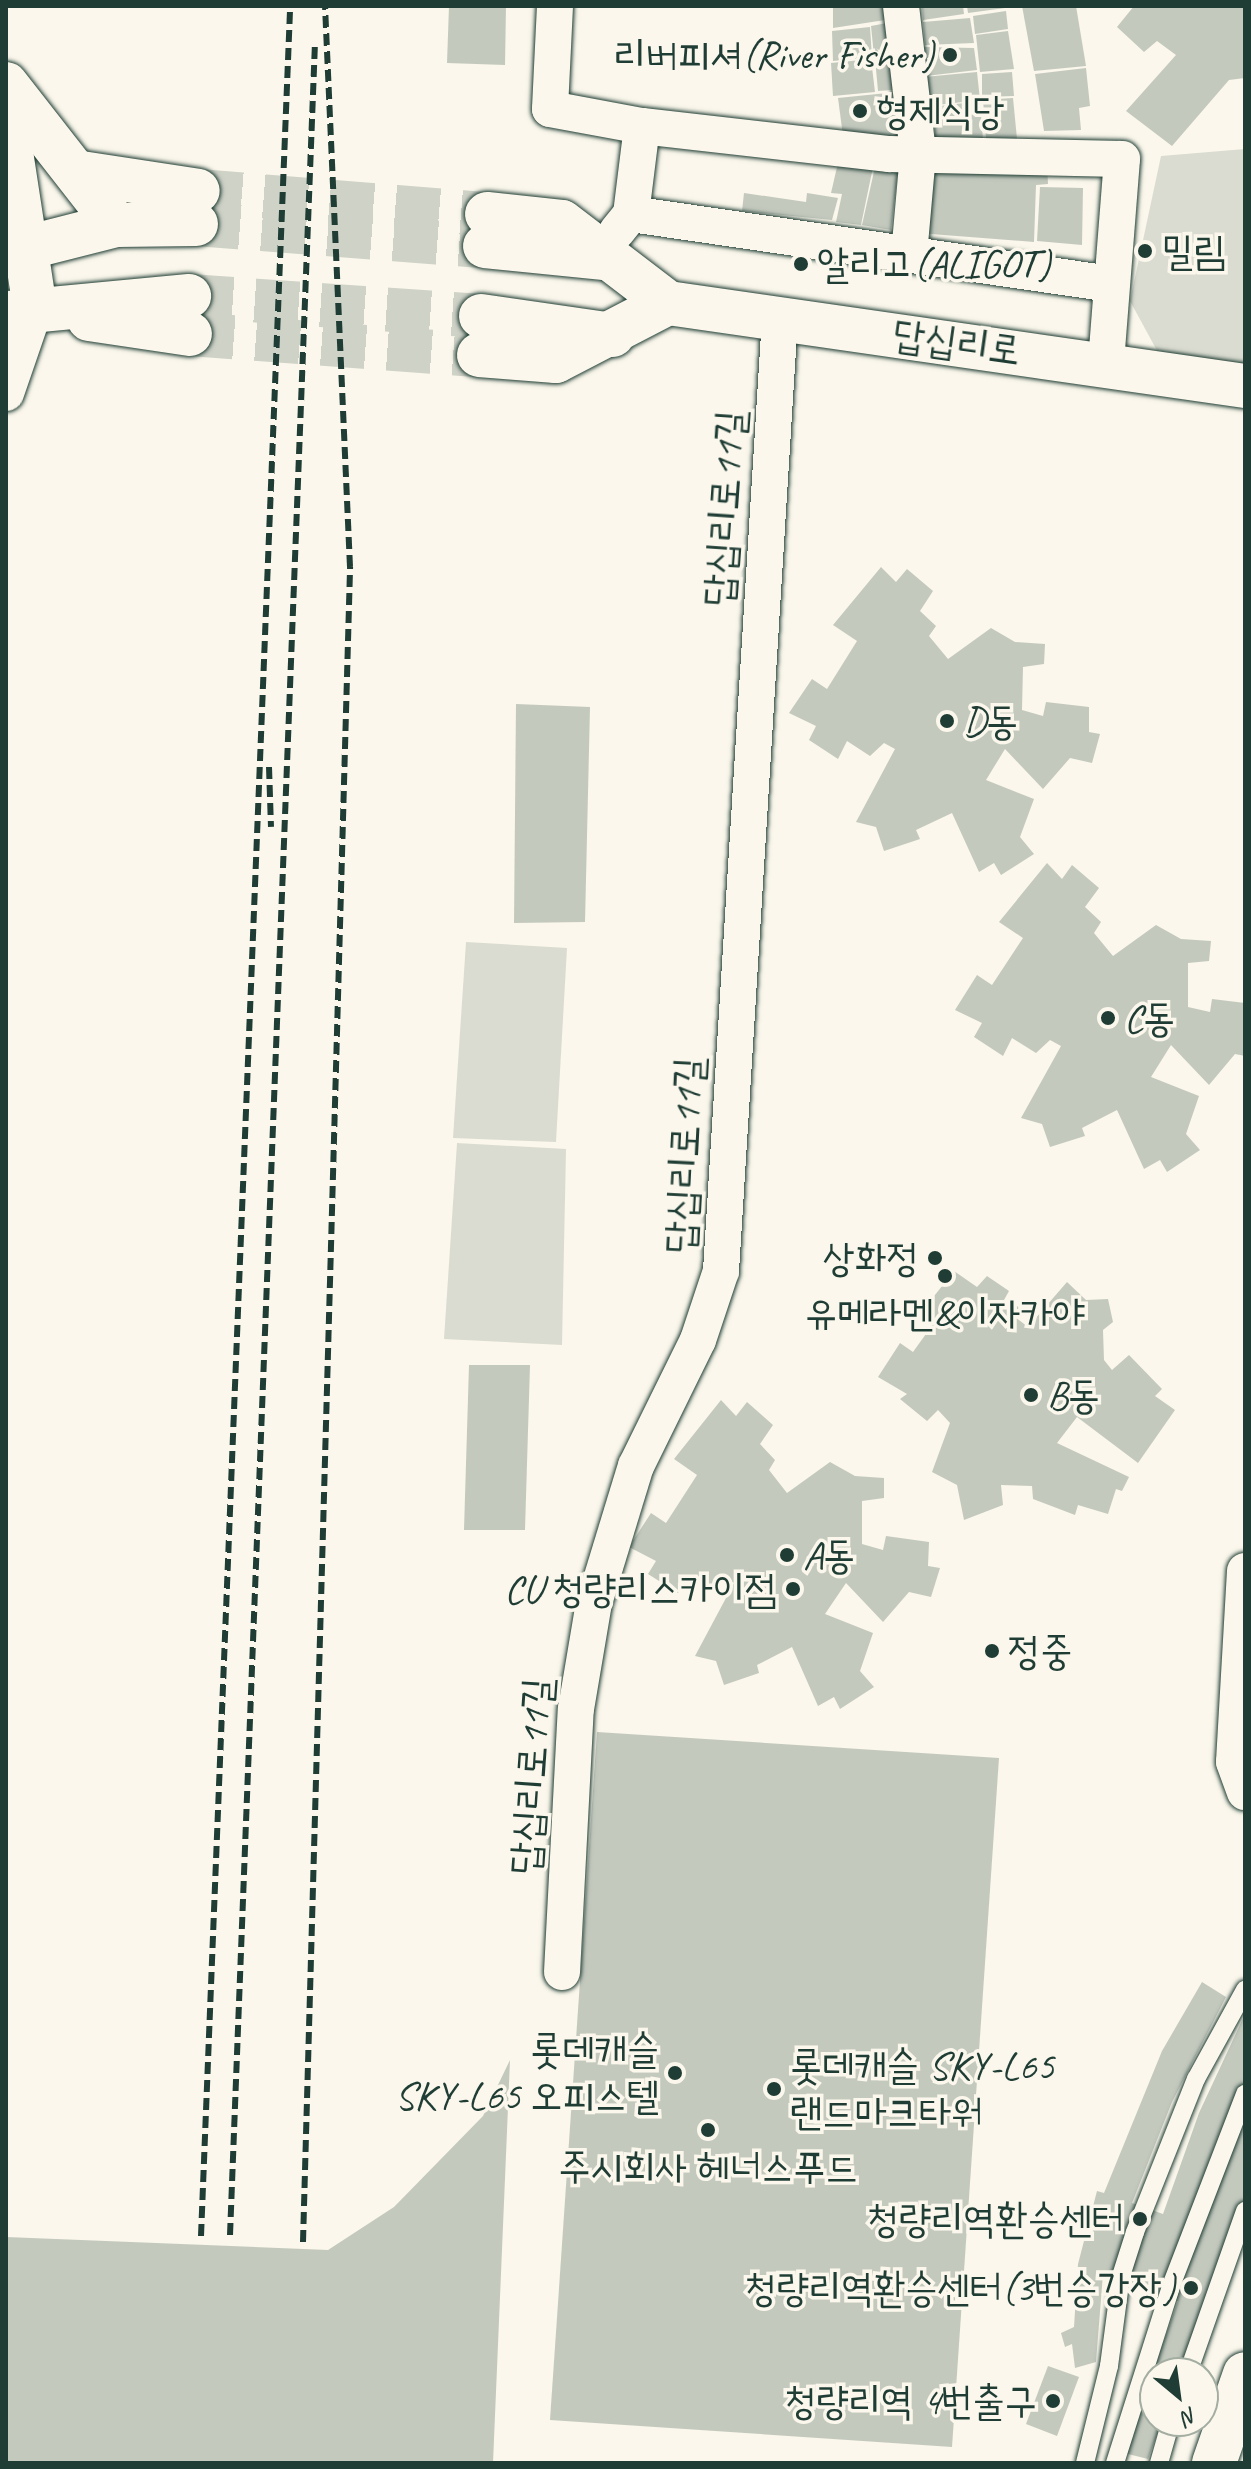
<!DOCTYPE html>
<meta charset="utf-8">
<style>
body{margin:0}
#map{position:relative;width:1251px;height:2469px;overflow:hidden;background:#fbf7ec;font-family:Caveat,"Poor Story",sans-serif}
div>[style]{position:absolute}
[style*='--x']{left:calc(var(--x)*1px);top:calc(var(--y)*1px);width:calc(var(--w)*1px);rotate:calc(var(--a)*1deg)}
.green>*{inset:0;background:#dbdcd1}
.building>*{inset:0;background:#c4c9be}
.secondary-tunnel>*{height:44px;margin-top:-22px;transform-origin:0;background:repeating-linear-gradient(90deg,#cfd2c7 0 44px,transparent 0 66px)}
.roads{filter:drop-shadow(0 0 2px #1f3d34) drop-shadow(0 0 2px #1f3d34)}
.lane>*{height:18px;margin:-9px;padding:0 9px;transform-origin:9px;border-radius:9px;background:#fbf7ec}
.street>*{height:36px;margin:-18px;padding:0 18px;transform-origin:18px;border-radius:18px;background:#fbf7ec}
.secondary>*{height:44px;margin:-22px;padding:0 22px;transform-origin:22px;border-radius:22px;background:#fbf7ec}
.primary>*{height:44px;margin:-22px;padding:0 22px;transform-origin:22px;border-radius:22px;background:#fbf7ec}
.rail>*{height:6px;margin-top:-3px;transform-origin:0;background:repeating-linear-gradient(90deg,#1f3d34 0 12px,transparent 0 18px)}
.dots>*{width:22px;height:22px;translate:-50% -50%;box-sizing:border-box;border:4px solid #fbf7ec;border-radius:50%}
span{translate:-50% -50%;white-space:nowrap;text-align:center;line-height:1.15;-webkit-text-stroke:7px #fbf7ec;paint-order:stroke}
.poi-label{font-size:40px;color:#1f3d34}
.right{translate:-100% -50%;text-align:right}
.left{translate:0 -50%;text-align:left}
.street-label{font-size:40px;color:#1f3d34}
.frame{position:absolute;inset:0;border:8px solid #1f3d34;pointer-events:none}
.north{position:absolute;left:1139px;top:2357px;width:80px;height:80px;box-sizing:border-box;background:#fbf7ec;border:2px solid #a3ada2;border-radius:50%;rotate:151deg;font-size:22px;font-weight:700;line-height:32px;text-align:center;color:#1f3d34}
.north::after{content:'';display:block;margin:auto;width:28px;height:36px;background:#1f3d34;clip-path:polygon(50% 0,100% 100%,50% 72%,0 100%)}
</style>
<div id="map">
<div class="green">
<i style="clip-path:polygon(1245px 149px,1245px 381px,1167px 369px,1130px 301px,1161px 156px)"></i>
<i style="clip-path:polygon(466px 942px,567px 948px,556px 1142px,453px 1138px)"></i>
<i style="clip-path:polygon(457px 1143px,566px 1149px,562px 1345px,444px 1339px)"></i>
</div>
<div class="building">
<i style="clip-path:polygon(449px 6px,506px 6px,505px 65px,447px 63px)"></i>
<i style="clip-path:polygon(833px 6px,897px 6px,898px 18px,833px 28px)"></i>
<i style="clip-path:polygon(922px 6px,963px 6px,964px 14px,923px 20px)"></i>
<i style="clip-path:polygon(967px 6px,1005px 6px,1005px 8px,968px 13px)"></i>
<i style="clip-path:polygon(1022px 6px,1076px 6px,1086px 66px,1034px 71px)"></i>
<i style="clip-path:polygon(1134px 6px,1245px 6px,1245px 78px,1229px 80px,1172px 146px,1126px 111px,1176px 55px,1157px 41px,1144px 52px,1117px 27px)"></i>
<i style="clip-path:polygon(1006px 11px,1008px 29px,975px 34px,973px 16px)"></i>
<i style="clip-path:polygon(970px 18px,974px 43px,925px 45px,923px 22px)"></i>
<i style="clip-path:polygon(898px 21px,903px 53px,874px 56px,871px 26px)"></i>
<i style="clip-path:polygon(870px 27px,872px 57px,833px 61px,832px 31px)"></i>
<i style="clip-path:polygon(1008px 31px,1014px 69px,980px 72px,976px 35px)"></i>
<i style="clip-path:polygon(924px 47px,974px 48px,977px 70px,926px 76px)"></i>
<i style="clip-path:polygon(903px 55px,905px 89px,878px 91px,875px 58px)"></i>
<i style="clip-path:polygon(871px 59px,875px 92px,833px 96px,831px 63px)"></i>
<i style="clip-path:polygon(1086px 68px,1090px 106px,1079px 108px,1081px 130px,1044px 131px,1035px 74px)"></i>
<i style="clip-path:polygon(977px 72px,980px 100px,928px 106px,924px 77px)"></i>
<i style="clip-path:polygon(1012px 72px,1014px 96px,982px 97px,982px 74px)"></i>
<i style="clip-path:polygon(907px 91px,913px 142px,843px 136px,838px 98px)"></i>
<i style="clip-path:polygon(1013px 98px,1017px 139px,986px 138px,983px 100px)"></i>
<i style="clip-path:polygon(980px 101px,983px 140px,936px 143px,932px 107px)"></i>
<i style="clip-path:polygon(840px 154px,873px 167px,861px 225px,836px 222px,842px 194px,831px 193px)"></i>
<i style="clip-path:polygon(924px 160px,1047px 164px,1048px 184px,1036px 185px,1034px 242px,918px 233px)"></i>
<i style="clip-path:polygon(875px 167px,898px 170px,891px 230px,862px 225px)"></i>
<i style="clip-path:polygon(1040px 187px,1083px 188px,1082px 245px,1037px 241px)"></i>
<i style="clip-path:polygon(744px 193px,806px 202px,807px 193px,838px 198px,832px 220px,742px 211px)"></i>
<i style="clip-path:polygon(881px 567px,896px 582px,907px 569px,933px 591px,920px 611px,936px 626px,929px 636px,948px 659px,991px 628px,1015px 642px,1045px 644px,1044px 664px,1023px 667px,1022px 710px,1043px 716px,1046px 702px,1089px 707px,1089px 732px,1100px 734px,1092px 763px,1070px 758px,1043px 789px,1005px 749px,986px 780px,1034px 799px,1020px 837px,1034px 854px,1001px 875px,994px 863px,979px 872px,952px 813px,916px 830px,920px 839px,884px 851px,876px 827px,856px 822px,895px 749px,884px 743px,870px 756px,847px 741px,838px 759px,809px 740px,816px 726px,789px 713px,812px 679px,827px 689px,857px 641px,833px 625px)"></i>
<i style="clip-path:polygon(516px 704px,590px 707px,585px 922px,514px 923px)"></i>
<i style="clip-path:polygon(1047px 863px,1062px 879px,1072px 865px,1099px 888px,1085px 907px,1101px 922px,1094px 933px,1113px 956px,1156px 925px,1181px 939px,1211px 941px,1209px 961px,1188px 963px,1188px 1007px,1210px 1012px,1212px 999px,1245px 1003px,1245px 1056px,1235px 1054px,1209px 1085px,1171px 1045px,1151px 1077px,1199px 1096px,1186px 1134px,1200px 1150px,1167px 1172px,1160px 1160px,1144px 1169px,1117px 1110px,1082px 1128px,1085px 1136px,1050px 1147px,1042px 1124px,1021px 1118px,1061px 1046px,1050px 1040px,1036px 1053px,1012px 1038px,1003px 1056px,974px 1037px,982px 1023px,955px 1010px,977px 975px,992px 985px,1023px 938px,999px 922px)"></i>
<i style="clip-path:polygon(954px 1271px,977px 1287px,987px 1276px,1009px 1291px,1004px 1300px,1023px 1309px,1015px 1317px,1028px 1327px,1067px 1282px,1086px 1300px,1108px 1299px,1113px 1322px,1103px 1330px,1104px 1360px,1112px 1370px,1129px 1355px,1162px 1389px,1155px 1396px,1175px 1410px,1138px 1463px,1077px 1417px,1057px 1443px,1129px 1477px,1122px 1491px,1116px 1489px,1108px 1514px,1078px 1505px,1075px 1515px,1033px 1499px,1032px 1486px,1001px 1485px,1003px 1505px,964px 1520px,957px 1485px,932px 1472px,950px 1423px,938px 1410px,927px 1421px,900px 1399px,907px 1394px,878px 1377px,900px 1343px,913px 1352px,936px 1320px,923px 1310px)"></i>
<i style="clip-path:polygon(469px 1365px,530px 1365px,525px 1530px,464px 1530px)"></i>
<i style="clip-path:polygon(721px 1400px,736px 1416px,747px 1402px,773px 1425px,760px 1444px,775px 1460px,769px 1470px,787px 1493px,830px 1462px,855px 1476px,884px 1478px,884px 1498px,862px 1501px,862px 1544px,883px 1550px,886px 1536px,929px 1542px,928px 1566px,940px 1568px,931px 1597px,909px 1592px,883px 1622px,846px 1583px,825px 1614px,873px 1633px,860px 1671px,874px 1687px,840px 1709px,834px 1697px,818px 1706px,792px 1647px,757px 1665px,759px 1673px,724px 1685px,716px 1661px,695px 1656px,734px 1583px,724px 1577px,710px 1590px,686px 1575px,678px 1593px,648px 1574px,656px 1561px,629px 1547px,651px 1513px,666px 1523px,697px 1475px,674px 1459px)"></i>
<i style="clip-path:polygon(597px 1732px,999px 1758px,952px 2447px,550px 2420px)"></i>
<i style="clip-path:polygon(1202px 1982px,1226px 1997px,1172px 2102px,1132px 2203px,1163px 2214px,1199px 2113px,1245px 2014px,1245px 2079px,1228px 2157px,1245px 2121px,1245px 2201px,1179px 2373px,1155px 2373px,1155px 2421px,1162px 2421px,1148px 2459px,1124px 2453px,1178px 2301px,1103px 2274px,1096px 2362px,1075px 2368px,1072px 2344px,1065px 2347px,1061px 2333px,1074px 2327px,1078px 2264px,1097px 2191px,1104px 2193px,1162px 2051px)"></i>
<i style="clip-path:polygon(510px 2060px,493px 2463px,6px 2463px,6px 2237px,328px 2250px,394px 2207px,483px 2116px)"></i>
<i style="clip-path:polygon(1048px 2366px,1079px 2377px,1057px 2436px,1026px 2424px)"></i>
</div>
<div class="secondary-tunnel">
<i style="--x:198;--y:191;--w:290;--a:4.6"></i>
<i style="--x:196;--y:224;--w:290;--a:4.4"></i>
<i style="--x:189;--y:296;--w:293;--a:3.9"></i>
<i style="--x:190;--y:334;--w:290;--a:4.2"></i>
</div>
<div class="roads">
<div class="lane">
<i style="--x:1188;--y:2373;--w:172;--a:-70.6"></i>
<i style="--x:1085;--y:2463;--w:100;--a:-76.1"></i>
<i style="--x:1109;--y:2366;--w:91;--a:-82.4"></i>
<i style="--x:1121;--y:2276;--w:46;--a:-72.3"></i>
<i style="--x:1135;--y:2232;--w:165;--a:-68.3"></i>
<i style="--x:1196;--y:2079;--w:102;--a:-61.2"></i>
<i style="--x:1115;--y:2463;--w:186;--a:-72.4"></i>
<i style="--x:1171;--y:2286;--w:206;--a:-68.9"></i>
<i style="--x:1159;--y:2463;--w:44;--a:-74.1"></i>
</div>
<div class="street">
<i style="--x:555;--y:6;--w:103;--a:92.8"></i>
<i style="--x:550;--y:109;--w:94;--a:10.5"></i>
<i style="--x:642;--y:126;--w:89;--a:97.1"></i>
<i style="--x:631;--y:214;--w:22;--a:129"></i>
<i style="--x:901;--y:6;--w:149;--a:83.4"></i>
<i style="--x:918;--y:154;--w:100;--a:95.1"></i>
<i style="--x:642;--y:126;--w:249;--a:6.5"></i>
<i style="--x:889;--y:154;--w:233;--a:1.2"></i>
<i style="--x:1122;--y:159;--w:205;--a:94.5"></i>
<i style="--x:631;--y:214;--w:485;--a:8.3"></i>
<i style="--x:6;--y:393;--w:89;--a:-71"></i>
<i style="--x:1245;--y:1571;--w:191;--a:93.3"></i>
<i style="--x:1234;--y:1762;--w:32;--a:70"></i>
<i style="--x:562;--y:1972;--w:263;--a:-87"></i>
<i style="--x:576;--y:1709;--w:108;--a:-80.4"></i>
<i style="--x:594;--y:1603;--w:143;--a:-73"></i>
<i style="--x:636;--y:1466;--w:140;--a:-63.8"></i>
<i style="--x:698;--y:1340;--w:73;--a:-71.6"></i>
<i style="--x:721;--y:1271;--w:955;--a:-86.46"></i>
</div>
<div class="secondary">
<i style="--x:6;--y:84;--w:179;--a:52"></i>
<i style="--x:6;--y:119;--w:192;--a:81.3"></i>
<i style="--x:81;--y:173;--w:118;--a:8.7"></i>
<i style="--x:487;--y:214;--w:75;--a:6.1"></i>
<i style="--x:562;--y:222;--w:133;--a:37.4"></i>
<i style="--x:668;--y:303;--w:583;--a:8.19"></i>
<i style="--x:485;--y:246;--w:120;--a:5.8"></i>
<i style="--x:6;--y:253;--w:114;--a:-14.3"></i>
<i style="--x:116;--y:225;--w:80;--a:-0.7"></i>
<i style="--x:9;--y:313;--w:181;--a:-5.4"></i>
<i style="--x:481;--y:316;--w:133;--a:8.2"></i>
<i style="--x:89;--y:319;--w:102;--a:8.4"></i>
<i style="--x:479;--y:355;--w:77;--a:4.5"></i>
<i style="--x:556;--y:361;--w:126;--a:-27.4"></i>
</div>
<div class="primary">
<i style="--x:1214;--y:2463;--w:94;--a:-70.8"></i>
</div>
</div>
<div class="rail">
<i style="--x:269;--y:767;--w:60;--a:88.1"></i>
<i style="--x:230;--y:2235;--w:2195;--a:-87.78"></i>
<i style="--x:201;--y:2236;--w:2232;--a:-87.71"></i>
<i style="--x:303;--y:2242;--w:1676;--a:-88.39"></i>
<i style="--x:350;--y:567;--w:562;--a:-92.55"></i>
</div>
<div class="dots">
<i style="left:950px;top:55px;background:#1f3d34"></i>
<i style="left:860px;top:111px;background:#1f3d34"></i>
<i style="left:1145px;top:251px;background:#1f3d34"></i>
<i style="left:801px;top:264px;background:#1f3d34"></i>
<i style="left:947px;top:721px;background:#1f3d34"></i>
<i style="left:1108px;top:1018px;background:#1f3d34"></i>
<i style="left:935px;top:1258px;background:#1f3d34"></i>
<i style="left:945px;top:1276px;background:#1f3d34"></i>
<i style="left:1031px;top:1395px;background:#1f3d34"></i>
<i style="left:787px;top:1555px;background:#1f3d34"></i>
<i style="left:793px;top:1589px;background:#1f3d34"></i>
<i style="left:992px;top:1651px;background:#1f3d34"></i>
<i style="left:675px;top:2073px;background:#1f3d34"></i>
<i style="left:774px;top:2089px;background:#1f3d34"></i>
<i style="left:708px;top:2130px;background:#1f3d34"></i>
<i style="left:1140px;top:2219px;background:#1f3d34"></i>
<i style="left:1191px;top:2288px;background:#1f3d34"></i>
<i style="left:1053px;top:2401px;background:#1f3d34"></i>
</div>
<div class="poi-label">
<span class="right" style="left:934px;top:55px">리버피셔(River Fisher)</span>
<span class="left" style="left:876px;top:111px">형제식당</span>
<span class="left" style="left:1161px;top:251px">밀림</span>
<span class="left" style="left:817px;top:264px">알리고(ALIGOT)</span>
<span class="left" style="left:963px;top:721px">D동</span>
<span class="left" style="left:1124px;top:1018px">C동</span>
<span class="right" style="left:919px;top:1258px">상화정</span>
<span style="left:945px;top:1313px">유메라멘&amp;이자카야</span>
<span class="left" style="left:1047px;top:1395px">B동</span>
<span class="left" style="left:803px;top:1555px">A동</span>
<span class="right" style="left:777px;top:1589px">CU 청량리스카이점</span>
<span class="left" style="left:1008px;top:1651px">정중</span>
<span class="right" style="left:659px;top:2073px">롯데캐슬<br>SKY-L65 오피스텔</span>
<span class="left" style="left:790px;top:2089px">롯데캐슬 SKY-L65<br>랜드마크타워</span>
<span style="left:708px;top:2167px">주시회사 헤너스푸드</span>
<span class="right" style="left:1124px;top:2219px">청량리역환승센터</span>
<span class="right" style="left:1175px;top:2288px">청량리역환승센터(3번승강장)</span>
<span class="right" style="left:1037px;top:2401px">청량리역 4번출구</span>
</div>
<div class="street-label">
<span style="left:957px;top:342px;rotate:8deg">답십리로</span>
<span style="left:724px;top:508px;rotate:-86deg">답십리로11길</span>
<span style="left:684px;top:1155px;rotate:-87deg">답십리로11길</span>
<span style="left:531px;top:1776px;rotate:-86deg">답십리로11길</span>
</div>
<div class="frame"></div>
<div class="north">N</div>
</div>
